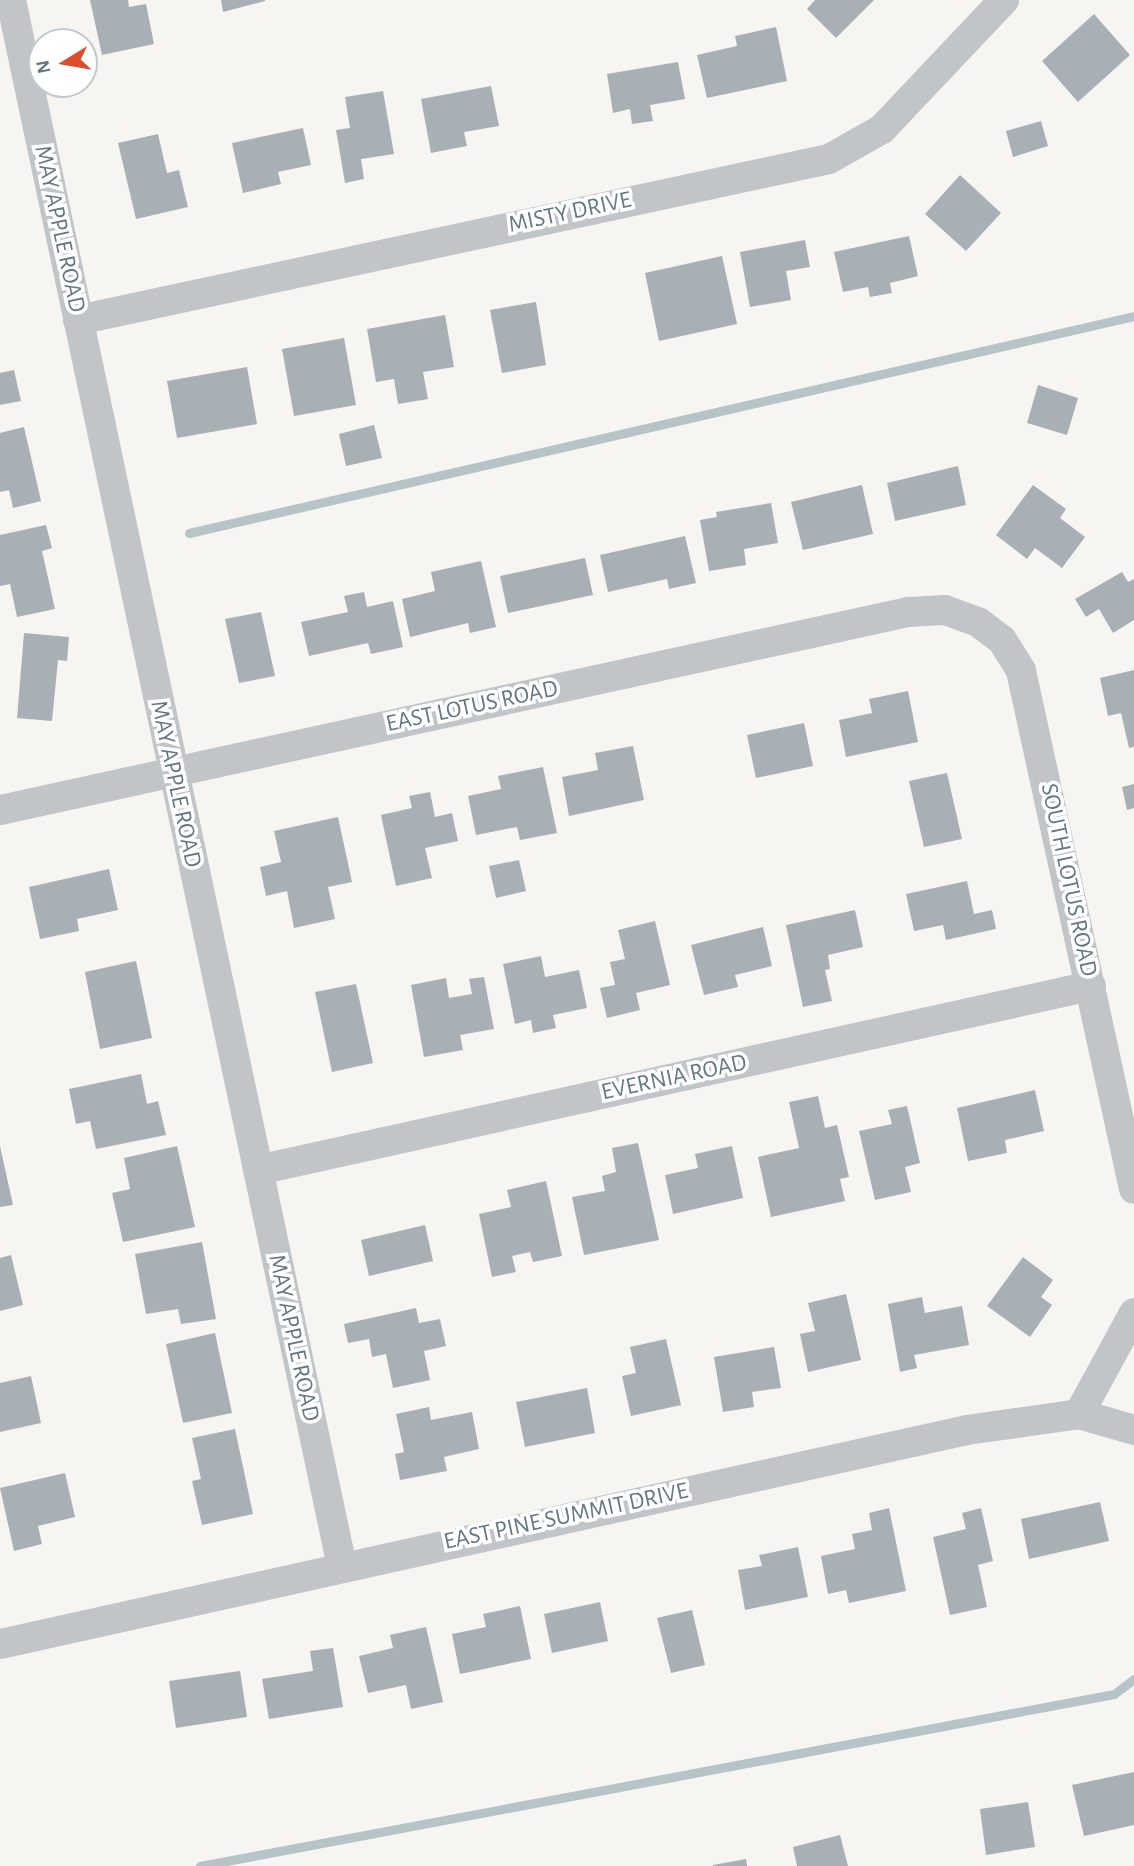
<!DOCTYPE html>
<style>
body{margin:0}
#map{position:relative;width:1134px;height:1866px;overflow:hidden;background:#f6f5f2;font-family:"Alegreya Sans",sans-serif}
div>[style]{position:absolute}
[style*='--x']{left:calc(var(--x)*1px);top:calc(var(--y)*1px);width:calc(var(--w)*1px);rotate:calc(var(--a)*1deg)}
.stream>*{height:9px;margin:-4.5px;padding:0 4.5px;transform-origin:4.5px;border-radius:4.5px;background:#b7c4c7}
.building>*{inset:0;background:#a8b0b5}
.minor>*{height:30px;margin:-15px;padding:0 15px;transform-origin:15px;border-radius:15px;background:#c1c5c8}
span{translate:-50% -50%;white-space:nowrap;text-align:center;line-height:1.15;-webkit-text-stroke:7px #fff;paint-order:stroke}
.street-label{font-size:24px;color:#657782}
.north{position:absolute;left:28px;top:28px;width:70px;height:70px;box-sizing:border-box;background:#fff;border:2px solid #c1c9cd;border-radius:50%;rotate:259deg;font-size:19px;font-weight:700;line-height:28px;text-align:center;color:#657782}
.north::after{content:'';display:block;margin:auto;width:24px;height:32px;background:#dd4d2b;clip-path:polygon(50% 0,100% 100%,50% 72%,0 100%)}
</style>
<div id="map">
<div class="stream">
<i style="--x:189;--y:533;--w:970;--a:-12.93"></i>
<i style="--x:200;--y:1866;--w:930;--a:-10.66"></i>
<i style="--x:1114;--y:1694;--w:25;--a:-37"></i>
</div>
<div class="building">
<i style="clip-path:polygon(90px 0,128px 0,129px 7px,146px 4px,154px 44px,102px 55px)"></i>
<i style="clip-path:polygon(221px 0,265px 0,265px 1px,223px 12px)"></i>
<i style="clip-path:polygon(815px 0,874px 0,836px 38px,807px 9px)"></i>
<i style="clip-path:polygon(1094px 14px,1130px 55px,1078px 102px,1042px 61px)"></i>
<i style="clip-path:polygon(776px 27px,787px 81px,707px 98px,697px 55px,737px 46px,735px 36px)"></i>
<i style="clip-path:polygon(678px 62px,685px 99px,650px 105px,653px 121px,632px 124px,630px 109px,613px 113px,607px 74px)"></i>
<i style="clip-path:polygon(491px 86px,499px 126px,464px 132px,467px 146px,431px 153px,421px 99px)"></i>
<i style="clip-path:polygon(383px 91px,394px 154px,361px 159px,364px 179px,345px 183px,336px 130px,350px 128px,345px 97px)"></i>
<i style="clip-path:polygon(1041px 121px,1048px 146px,1013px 157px,1006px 131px)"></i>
<i style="clip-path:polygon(303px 128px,311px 165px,278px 172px,281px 184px,243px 193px,232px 143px)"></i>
<i style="clip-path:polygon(158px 134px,167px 173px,179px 170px,188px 207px,136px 219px,118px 143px)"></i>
<i style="clip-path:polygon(960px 175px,1001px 213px,966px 251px,925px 214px)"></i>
<i style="clip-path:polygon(909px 236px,918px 276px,890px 283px,892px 293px,870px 297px,868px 287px,843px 292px,834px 252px)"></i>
<i style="clip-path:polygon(805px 240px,810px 267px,786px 271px,791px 300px,750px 307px,740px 252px)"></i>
<i style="clip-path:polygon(722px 256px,737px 324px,659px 341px,645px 273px)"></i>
<i style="clip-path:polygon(536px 302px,546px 365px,502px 373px,490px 310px)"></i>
<i style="clip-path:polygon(445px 315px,454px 367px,423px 372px,428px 399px,398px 404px,394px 379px,376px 382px,367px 329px)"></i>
<i style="clip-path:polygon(344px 338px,356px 405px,294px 416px,282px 349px)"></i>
<i style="clip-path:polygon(247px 367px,257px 424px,177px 438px,167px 381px)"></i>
<i style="clip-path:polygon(14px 370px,21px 401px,0 405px,0 373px)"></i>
<i style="clip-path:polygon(1038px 385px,1078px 398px,1067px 435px,1027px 423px)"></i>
<i style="clip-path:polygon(374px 425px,382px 458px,346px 466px,339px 434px)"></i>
<i style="clip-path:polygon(24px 427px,41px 501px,13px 508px,9px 490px,0 492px,0 433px)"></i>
<i style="clip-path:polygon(958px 466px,966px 505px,895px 521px,887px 483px)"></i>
<i style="clip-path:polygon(862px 485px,873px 534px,803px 550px,791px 502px)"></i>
<i style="clip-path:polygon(1033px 485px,1066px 509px,1060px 518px,1085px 537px,1062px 568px,1035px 548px,1027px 559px,996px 535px)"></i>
<i style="clip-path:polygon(771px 503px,778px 543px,744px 549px,746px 565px,709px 571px,700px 520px,717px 517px,716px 512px)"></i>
<i style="clip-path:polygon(46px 525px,52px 548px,42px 551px,55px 609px,17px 617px,10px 584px,0 586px,0 535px)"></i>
<i style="clip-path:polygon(685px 536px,696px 583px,669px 589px,667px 579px,608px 592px,600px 555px)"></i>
<i style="clip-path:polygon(585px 558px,593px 595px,508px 613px,500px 576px)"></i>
<i style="clip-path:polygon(481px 561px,496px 627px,470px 633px,468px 623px,410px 637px,402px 599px,435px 591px,431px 572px)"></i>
<i style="clip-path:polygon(1122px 572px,1128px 582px,1134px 579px,1134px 620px,1113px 633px,1099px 609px,1086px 617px,1075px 599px)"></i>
<i style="clip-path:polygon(364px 592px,367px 607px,393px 601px,403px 647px,371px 654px,368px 643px,309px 656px,301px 622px,348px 612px,344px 596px)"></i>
<i style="clip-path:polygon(261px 612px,275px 676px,239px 683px,225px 619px)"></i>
<i style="clip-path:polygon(24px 633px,69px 637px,67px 661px,58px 660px,52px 721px,17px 718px)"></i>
<i style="clip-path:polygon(1134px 670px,1134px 747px,1129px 748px,1121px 713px,1108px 716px,1100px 678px)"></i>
<i style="clip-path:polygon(908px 691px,918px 742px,846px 757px,839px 720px,872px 713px,869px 699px)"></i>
<i style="clip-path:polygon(804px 723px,813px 766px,756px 778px,747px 735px)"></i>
<i style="clip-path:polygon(633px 746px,644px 800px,569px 816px,562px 777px,598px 770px,595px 753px)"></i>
<i style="clip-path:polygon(543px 767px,557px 833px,520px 840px,517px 827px,476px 835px,468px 796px,501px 789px,498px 776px)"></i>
<i style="clip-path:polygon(947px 773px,962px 839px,924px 847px,909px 781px)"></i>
<i style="clip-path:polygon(1134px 784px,1134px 808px,1127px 810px,1122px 787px)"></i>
<i style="clip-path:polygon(430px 792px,435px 817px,452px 813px,458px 841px,425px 848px,432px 878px,396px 886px,381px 815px,412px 808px,409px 796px)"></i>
<i style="clip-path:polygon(338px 817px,352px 882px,328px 887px,335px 919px,294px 928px,287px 891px,266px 896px,260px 867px,281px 862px,274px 831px)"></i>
<i style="clip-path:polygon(519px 860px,526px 891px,496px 898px,489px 866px)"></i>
<i style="clip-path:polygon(109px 869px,118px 910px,77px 919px,79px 931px,40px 939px,29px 887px)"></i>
<i style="clip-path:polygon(967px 881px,974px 914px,992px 910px,996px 929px,946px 940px,943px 925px,914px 931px,906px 894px)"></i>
<i style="clip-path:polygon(855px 910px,863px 947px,828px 955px,830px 969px,825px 970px,832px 1001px,803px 1007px,786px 925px)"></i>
<i style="clip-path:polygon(655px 921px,670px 985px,636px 993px,640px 1010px,607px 1018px,600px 988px,615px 985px,610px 962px,625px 959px,618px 930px)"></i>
<i style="clip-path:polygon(763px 927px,772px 966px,735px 975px,738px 987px,704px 995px,691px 945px)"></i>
<i style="clip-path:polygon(541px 956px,545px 977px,579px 970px,587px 1008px,553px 1015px,556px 1028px,533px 1033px,531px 1020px,515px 1024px,503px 964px)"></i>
<i style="clip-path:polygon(136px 961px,152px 1038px,100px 1049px,85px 972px)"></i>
<i style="clip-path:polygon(484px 977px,494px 1029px,460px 1035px,463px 1050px,424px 1057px,411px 985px,446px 978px,449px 998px,472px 994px,469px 979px)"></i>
<i style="clip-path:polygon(356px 984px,373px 1063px,332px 1072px,315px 992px)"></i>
<i style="clip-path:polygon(141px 1074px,147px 1104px,158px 1101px,166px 1135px,96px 1149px,90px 1121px,76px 1124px,69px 1089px)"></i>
<i style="clip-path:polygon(1035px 1090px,1044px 1131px,1005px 1140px,1007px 1153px,968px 1161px,957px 1108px)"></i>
<i style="clip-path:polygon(818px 1096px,825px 1128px,837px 1125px,849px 1177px,840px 1179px,845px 1201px,771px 1217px,758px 1157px,799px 1148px,789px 1102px)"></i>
<i style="clip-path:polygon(907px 1106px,920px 1163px,905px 1167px,911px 1192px,875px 1200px,859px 1131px,892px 1124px,888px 1110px)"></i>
<i style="clip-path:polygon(638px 1143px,659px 1240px,584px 1255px,572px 1197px,605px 1191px,602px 1176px,616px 1172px,612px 1148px)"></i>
<i style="clip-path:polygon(0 1146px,13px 1205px,0 1207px)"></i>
<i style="clip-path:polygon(177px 1146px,195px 1227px,123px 1242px,112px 1193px,130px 1189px,124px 1158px)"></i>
<i style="clip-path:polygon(732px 1146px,743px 1198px,673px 1214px,665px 1175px,698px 1168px,695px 1154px)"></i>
<i style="clip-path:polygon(546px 1181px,562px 1256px,533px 1262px,530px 1252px,512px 1256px,516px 1272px,492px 1277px,479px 1214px,511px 1207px,507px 1190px)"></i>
<i style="clip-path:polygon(425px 1225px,433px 1261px,369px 1276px,361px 1240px)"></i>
<i style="clip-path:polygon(202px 1242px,216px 1319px,181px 1324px,178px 1309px,146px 1314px,135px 1254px)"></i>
<i style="clip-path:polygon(11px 1255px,23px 1305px,0 1311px,0 1258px)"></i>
<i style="clip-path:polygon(1023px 1257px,1053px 1280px,1041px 1297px,1052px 1305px,1030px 1337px,987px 1306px)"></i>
<i style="clip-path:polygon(846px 1294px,861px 1360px,808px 1372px,800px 1334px,815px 1331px,808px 1303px)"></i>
<i style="clip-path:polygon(922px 1297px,925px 1313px,962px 1306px,969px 1345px,914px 1355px,917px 1368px,900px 1372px,888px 1304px)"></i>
<i style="clip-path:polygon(416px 1308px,419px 1323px,440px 1319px,446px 1346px,424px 1351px,430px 1380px,393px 1388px,386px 1354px,372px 1357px,369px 1339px,348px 1343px,344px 1324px)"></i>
<i style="clip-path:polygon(215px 1333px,232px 1413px,183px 1423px,166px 1344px)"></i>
<i style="clip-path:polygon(666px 1339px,681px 1405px,631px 1416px,622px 1376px,636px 1373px,630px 1347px)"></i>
<i style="clip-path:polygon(774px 1347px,781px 1388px,752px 1392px,754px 1407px,723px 1412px,714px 1357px)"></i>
<i style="clip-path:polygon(31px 1376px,41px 1423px,0 1432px,0 1383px)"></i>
<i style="clip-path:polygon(587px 1388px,595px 1433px,525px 1447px,516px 1402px)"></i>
<i style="clip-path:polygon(429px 1407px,431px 1420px,472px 1412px,479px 1449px,444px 1457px,447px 1471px,400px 1480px,395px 1454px,404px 1452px,396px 1414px)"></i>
<i style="clip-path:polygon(235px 1429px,253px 1514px,202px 1525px,192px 1481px,201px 1479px,192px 1438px)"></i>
<i style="clip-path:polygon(65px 1473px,75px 1517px,38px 1526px,42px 1544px,14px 1551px,0 1488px)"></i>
<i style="clip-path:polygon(1100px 1502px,1109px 1541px,1029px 1559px,1021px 1519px)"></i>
<i style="clip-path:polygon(889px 1508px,906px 1591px,849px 1603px,846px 1590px,828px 1594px,821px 1556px,855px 1549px,852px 1534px,872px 1530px,869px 1513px)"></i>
<i style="clip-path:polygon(981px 1508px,993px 1561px,978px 1565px,987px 1607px,950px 1615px,933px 1537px,966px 1529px,962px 1513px)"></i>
<i style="clip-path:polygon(798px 1547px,808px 1597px,745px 1610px,738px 1570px,762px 1566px,759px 1555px)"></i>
<i style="clip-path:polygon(600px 1602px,608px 1641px,552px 1653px,544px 1614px)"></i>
<i style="clip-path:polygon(520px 1606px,531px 1659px,460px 1674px,452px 1634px,486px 1627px,483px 1614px)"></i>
<i style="clip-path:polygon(692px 1610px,705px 1665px,671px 1673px,657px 1618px)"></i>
<i style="clip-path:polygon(426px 1627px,443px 1702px,411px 1709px,406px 1685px,368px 1693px,359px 1656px,393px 1648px,390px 1635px)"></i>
<i style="clip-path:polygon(333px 1648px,343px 1707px,269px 1719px,262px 1679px,313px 1671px,310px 1651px)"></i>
<i style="clip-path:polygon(240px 1671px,247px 1717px,176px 1728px,169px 1681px)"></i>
<i style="clip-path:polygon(1134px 1772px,1134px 1825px,1084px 1836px,1072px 1785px)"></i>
<i style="clip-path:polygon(1028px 1802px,1035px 1847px,986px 1855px,980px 1809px)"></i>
<i style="clip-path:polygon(840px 1835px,848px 1866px,797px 1866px,793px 1847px)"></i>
<i style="clip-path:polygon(746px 1859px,747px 1866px,713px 1866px,713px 1865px)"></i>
</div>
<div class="minor">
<i style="--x:11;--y:0;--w:1601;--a:78.07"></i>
<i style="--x:78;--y:320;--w:768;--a:-12.1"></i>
<i style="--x:829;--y:159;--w:61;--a:-29.5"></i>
<i style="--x:882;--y:129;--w:178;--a:-46.6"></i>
<i style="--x:0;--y:810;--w:929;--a:-12.3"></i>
<i style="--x:908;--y:612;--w:37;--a:-3"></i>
<i style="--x:945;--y:610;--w:35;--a:20"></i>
<i style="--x:978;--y:622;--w:30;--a:37"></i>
<i style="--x:1002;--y:640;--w:36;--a:58"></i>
<i style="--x:1021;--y:671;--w:530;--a:77.69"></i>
<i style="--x:258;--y:1170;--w:853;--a:-12.46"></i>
<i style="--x:1079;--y:1414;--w:115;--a:-61.4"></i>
<i style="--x:0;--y:1644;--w:990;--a:-12.48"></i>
<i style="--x:967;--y:1430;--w:113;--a:-8.1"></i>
<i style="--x:1079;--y:1414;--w:57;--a:16.2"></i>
</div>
<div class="street-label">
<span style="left:570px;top:213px;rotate:-12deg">MISTY DRIVE</span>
<span style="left:59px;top:229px;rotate:78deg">MAY APPLE ROAD</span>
<span style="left:472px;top:707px;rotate:-12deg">EAST LOTUS ROAD</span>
<span style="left:175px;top:784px;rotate:78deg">MAY APPLE ROAD</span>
<span style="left:1068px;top:880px;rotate:78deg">SOUTH LOTUS ROAD</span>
<span style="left:674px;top:1078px;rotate:-12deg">EVERNIA ROAD</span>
<span style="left:293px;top:1338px;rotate:78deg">MAY APPLE ROAD</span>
<span style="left:566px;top:1517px;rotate:-12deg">EAST PINE SUMMIT DRIVE</span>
</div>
<div class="north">N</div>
</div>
